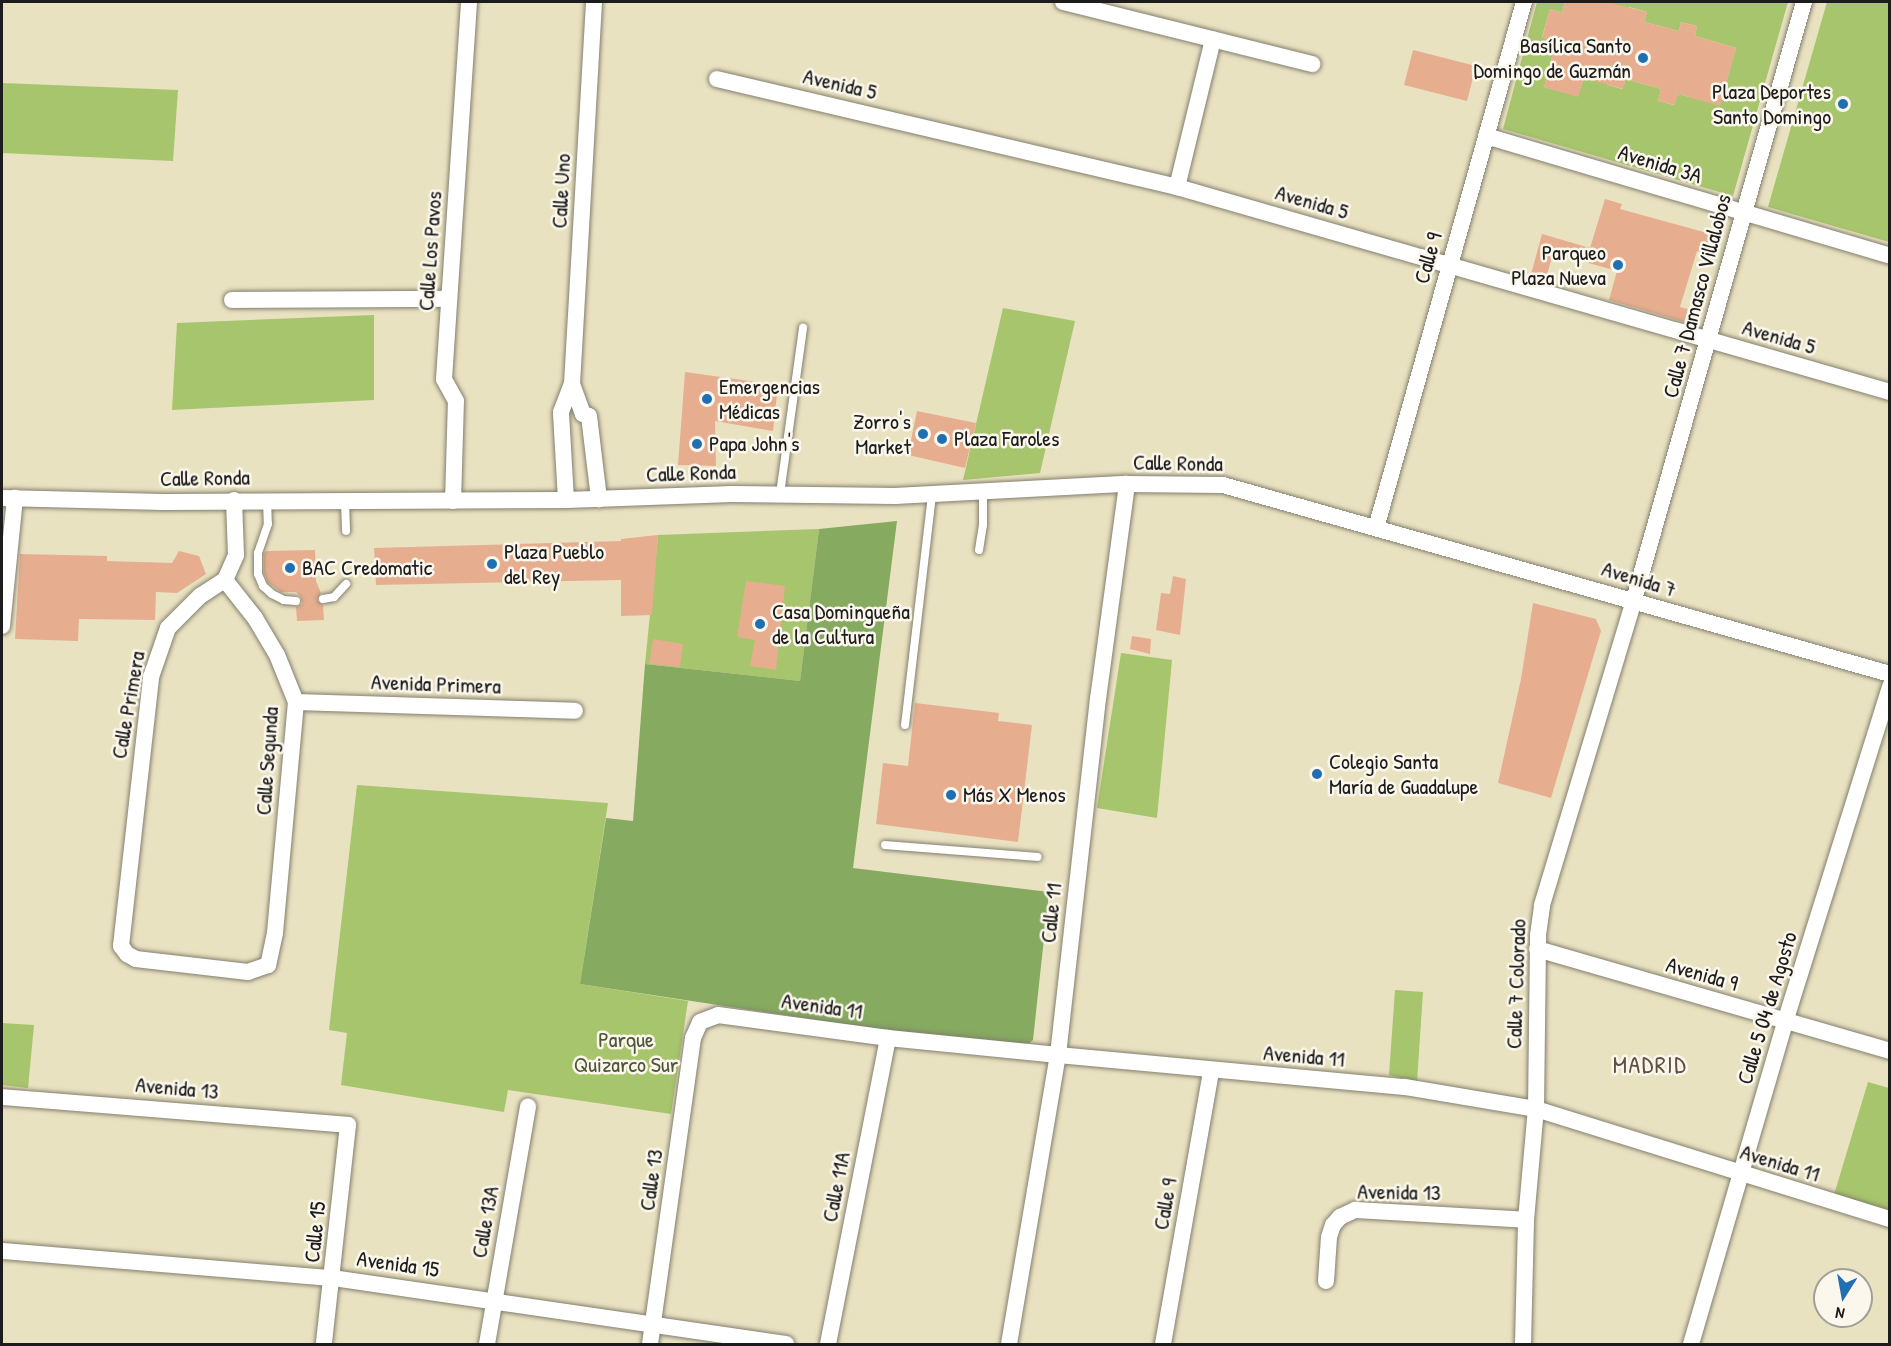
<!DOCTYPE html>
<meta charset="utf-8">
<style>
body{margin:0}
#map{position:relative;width:1891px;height:1346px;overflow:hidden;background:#e9e2c1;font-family:"Patrick Hand",sans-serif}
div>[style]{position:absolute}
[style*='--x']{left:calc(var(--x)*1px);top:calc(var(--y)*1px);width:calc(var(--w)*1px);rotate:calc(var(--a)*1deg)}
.green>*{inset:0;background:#a7c56c}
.forest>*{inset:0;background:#85aa60}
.building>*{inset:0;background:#e6ae8f}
.roads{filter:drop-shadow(0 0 2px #827f6e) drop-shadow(0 0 2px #827f6e)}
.service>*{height:8px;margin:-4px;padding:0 4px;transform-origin:4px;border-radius:4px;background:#fff}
.minor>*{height:16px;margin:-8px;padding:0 8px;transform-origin:8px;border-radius:8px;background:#fff}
.dots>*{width:16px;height:16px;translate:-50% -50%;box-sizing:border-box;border:3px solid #fbf7ec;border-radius:50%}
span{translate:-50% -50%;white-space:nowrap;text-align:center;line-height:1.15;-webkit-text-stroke:5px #fbf7ec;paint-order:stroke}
.poi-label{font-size:22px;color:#1c1c1c}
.right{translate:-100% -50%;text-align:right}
.left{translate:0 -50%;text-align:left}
.street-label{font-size:22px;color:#1c1c1c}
.park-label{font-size:22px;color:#4d5738}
.neighbourhood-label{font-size:24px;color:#634f44;letter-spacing:1.5px}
.frame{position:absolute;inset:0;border:3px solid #1c1c1c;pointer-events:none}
.north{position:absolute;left:1813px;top:1268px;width:60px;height:60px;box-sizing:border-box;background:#fbf7ec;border:2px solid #a29f99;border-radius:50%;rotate:191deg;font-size:16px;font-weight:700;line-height:24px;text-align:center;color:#1c1c1c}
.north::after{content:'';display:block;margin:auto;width:21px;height:27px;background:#1f6fb2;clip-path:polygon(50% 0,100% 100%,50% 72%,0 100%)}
</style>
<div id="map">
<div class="green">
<i style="clip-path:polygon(1537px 2px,1565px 2px,1562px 13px,1550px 9px,1542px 37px,1556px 42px,1544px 87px,1578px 96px,1587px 67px,1608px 85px,1622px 89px,1626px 79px,1661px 89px,1658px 101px,1674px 105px,1678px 94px,1720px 105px,1736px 48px,1695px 36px,1697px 26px,1681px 22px,1679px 31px,1644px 22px,1647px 12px,1629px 7px,1627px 17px,1605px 11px,1608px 2px,1788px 2px,1733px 196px,1503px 129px)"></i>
<i style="clip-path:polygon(1827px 2px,1889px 2px,1889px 242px,1768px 207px)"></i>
<i style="clip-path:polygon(2px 83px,178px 90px,173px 161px,2px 153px)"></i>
<i style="clip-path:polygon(1003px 308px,1075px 321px,1040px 473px,963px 480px)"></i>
<i style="clip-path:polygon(374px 315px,374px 400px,172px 410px,177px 323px)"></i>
<i style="clip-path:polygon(819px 529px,800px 681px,645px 664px,658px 535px)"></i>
<i style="clip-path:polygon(1121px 653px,1172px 660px,1157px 818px,1097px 808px)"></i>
<i style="clip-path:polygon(357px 785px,608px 803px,580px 984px,688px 1001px,671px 1114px,508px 1090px,504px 1112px,341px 1085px,347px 1033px,329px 1030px)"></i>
<i style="clip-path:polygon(1395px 990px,1423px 992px,1417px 1082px,1389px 1075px)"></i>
<i style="clip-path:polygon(2px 1023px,34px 1025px,28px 1088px,2px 1085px)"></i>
<i style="clip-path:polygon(1868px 1082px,1889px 1088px,1889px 1215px,1833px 1198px)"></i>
</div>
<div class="forest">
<i style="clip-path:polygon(897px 521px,853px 868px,1049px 892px,1033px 1040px,1020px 1051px,580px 984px,606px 818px,633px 821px,645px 664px,800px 681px,819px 529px)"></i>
</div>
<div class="building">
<i style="clip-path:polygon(1565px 2px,1606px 2px,1647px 12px,1644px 22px,1679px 31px,1681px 22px,1697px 26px,1695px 36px,1736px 48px,1720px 106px,1678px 94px,1675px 105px,1658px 101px,1661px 89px,1626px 79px,1623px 89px,1584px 78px,1578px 97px,1544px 87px,1556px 42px,1542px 38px,1550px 9px,1562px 13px)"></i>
<i style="clip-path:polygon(1413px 50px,1476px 66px,1467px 101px,1404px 85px)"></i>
<i style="clip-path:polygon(1605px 199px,1622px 204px,1620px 209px,1711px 234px,1705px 254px,1697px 251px,1680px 307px,1688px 309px,1684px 322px,1609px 300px,1617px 271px,1553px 253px,1545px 282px,1530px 278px,1542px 234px,1590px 248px)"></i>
<i style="clip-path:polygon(685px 372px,778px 385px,773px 431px,715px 421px,716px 466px,678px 465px)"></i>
<i style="clip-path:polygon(917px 411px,976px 423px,965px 468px,908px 455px)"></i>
<i style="clip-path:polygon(658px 535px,652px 615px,621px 616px,621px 580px,376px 585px,374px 548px,621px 541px,621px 539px)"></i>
<i style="clip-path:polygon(315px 550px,316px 581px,321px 593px,317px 600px,323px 605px,324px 620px,297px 621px,296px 607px,302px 604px,301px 598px,296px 592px,281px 592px,268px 582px,264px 573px,264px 554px,266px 551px)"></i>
<i style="clip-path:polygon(179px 551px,199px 556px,206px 574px,177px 593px,156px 592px,155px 620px,79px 619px,78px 641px,15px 639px,20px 554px,107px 556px,107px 561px,172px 563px)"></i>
<i style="clip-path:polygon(1173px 576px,1186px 579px,1180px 635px,1156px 630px,1161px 593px,1170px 594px)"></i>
<i style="clip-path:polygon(746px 581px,785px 586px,776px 670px,750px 666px,755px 640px,737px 637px)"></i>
<i style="clip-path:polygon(1533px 603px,1596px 619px,1601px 631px,1551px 798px,1498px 783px,1521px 679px)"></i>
<i style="clip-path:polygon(1132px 636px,1151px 639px,1150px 654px,1130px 649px)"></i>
<i style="clip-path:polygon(653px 639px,683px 644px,680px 667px,649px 664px)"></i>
<i style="clip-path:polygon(915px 703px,999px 713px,998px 721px,1032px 725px,1018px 842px,876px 824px,883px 763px,908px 766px)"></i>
</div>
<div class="roads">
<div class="service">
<i style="--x:780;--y:494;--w:168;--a:-82.1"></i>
<i style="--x:267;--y:500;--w:24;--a:88"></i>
<i style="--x:268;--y:524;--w:31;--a:109"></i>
<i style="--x:258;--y:553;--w:21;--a:90"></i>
<i style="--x:258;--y:574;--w:13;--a:67"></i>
<i style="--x:263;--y:586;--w:12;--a:42"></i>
<i style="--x:272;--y:594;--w:13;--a:27"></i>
<i style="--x:284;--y:600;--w:12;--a:5"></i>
<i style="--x:345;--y:501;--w:30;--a:88"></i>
<i style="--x:979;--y:550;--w:25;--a:-81"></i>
<i style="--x:983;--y:525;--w:32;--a:-90"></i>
<i style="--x:323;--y:599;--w:11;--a:-10"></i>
<i style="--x:334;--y:597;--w:18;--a:-47"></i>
<i style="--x:905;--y:725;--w:232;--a:-83.3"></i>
<i style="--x:885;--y:845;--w:153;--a:4.5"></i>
</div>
<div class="minor">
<i style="--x:1063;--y:2;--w:257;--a:14"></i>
<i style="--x:717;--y:79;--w:473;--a:13.2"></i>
<i style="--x:1177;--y:187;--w:742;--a:16.04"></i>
<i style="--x:1486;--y:136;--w:421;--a:16.5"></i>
<i style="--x:1177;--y:187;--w:152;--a:-76.3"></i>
<i style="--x:232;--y:300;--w:217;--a:-0.3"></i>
<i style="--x:572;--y:384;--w:32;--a:70"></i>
<i style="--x:583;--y:414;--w:6;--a:18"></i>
<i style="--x:589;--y:416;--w:84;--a:83.1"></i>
<i style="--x:2;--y:498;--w:161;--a:1.4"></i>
<i style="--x:163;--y:502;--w:403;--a:-0.3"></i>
<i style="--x:566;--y:500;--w:166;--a:-2.1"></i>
<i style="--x:732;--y:494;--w:163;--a:0.7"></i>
<i style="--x:895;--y:496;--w:232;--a:-3"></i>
<i style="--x:1127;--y:484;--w:96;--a:0.6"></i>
<i style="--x:1223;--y:485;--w:693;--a:15.82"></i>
<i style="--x:566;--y:500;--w:88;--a:-93.3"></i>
<i style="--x:561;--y:412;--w:30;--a:-69"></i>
<i style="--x:572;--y:384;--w:383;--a:-86.7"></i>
<i style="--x:453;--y:501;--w:100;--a:-88.3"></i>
<i style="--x:456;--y:401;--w:25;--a:-119"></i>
<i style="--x:444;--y:379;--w:378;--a:-86.2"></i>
<i style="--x:1376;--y:528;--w:546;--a:-74.29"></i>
<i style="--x:225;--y:580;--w:48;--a:51.7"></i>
<i style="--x:255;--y:618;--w:43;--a:59.3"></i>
<i style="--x:277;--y:655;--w:51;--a:68"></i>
<i style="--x:296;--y:702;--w:232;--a:95.2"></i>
<i style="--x:275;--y:933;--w:33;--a:102"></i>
<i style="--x:268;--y:965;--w:21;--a:161"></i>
<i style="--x:248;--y:972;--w:113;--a:-173.4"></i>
<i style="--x:136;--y:959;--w:10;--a:-151"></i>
<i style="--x:127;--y:954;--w:10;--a:-127"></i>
<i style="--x:121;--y:946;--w:271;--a:-83.6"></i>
<i style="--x:151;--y:677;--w:52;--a:-70.9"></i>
<i style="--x:168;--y:628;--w:45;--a:-45"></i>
<i style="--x:200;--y:596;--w:30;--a:-33"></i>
<i style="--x:225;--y:580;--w:27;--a:-66"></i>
<i style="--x:236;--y:555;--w:55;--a:-92.1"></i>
<i style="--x:2;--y:626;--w:129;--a:-84.2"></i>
<i style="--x:296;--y:702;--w:279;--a:1.8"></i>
<i style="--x:1537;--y:949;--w:367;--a:16.1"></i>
<i style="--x:2;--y:1097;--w:347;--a:4.6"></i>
<i style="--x:348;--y:1125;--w:220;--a:96.3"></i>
<i style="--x:2;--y:1251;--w:332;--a:4.7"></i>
<i style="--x:333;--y:1278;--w:458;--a:8.3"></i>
<i style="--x:1326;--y:1281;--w:44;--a:-86.1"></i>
<i style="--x:1329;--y:1237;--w:13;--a:-72"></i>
<i style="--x:1333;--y:1225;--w:11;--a:-49"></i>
<i style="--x:1340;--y:1217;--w:17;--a:-25"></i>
<i style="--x:1355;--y:1210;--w:171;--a:3.3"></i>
<i style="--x:487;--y:1344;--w:241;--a:-80.2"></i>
<i style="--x:650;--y:1344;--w:309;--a:-82"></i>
<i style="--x:693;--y:1038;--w:17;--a:-66"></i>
<i style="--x:700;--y:1022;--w:19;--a:-21"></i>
<i style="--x:718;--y:1015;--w:172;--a:7.7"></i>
<i style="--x:888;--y:1038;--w:171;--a:5.7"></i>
<i style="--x:1058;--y:1055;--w:348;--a:5.3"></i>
<i style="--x:1405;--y:1087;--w:133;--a:9.5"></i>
<i style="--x:1536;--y:1109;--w:371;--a:17.3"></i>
<i style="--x:828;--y:1344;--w:312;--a:-78.9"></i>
<i style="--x:1009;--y:1344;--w:293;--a:-80.4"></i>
<i style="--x:1058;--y:1055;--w:358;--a:-83.6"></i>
<i style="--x:1098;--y:699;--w:217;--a:-82.3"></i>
<i style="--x:1163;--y:1344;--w:277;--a:-80"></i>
<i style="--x:1523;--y:1344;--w:124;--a:-88.6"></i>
<i style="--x:1526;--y:1220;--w:111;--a:-84.9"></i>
<i style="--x:1536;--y:1109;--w:174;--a:-89.3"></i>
<i style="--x:1538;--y:935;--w:30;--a:-82"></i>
<i style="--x:1542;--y:905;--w:315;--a:-73.2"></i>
<i style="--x:1633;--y:603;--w:625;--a:-74.12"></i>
<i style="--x:1691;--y:1344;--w:335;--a:-73.7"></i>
<i style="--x:1785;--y:1022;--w:352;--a:-72.6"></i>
</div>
</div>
<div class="dots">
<i style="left:1643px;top:58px;background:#1f6fb2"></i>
<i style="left:1843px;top:104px;background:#1f6fb2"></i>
<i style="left:1618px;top:265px;background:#1f6fb2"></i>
<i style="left:707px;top:399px;background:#1f6fb2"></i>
<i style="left:923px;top:434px;background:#1f6fb2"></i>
<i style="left:942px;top:439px;background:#1f6fb2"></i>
<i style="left:697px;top:444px;background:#1f6fb2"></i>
<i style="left:492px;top:564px;background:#1f6fb2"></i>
<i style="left:290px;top:568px;background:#1f6fb2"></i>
<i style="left:760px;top:624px;background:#1f6fb2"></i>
<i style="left:1317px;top:774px;background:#1f6fb2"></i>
<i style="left:951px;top:795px;background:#1f6fb2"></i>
</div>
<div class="poi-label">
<span class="right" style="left:1631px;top:58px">Basílica Santo<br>Domingo de Guzmán</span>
<span class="right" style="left:1831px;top:104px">Plaza Deportes<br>Santo Domingo</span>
<span class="right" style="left:1606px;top:265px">Parqueo<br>Plaza Nueva</span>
<span class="left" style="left:719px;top:399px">Emergencias<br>Médicas</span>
<span class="right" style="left:911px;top:434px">Zorro's<br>Market</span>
<span class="left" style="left:954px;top:439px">Plaza Faroles</span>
<span class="left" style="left:709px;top:444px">Papa John's</span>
<span class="left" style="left:504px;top:564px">Plaza Pueblo<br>del Rey</span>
<span class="left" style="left:302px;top:568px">BAC Credomatic</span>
<span class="left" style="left:772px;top:624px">Casa Domingueña<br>de la Cultura</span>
<span class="left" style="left:1329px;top:774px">Colegio Santa<br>María de Guadalupe</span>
<span class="left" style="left:963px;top:795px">Más X Menos</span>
</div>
<div class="street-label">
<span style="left:840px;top:84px;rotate:13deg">Avenida 5</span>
<span style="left:1660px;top:164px;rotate:17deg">Avenida 3A</span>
<span style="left:561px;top:191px;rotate:-87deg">Calle Uno</span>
<span style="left:1312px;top:202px;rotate:16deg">Avenida 5</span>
<span style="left:430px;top:251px;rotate:-86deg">Calle Los Pavos</span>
<span style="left:1428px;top:258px;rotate:-74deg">Calle 9</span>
<span style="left:1697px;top:296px;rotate:-75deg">Calle 7 Damasco Villalobos</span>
<span style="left:1779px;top:337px;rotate:16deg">Avenida 5</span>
<span style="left:1178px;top:463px;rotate:1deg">Calle Ronda</span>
<span style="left:691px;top:473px;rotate:-2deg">Calle Ronda</span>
<span style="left:205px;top:478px;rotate:-1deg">Calle Ronda</span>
<span style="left:1639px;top:579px;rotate:17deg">Avenida 7</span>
<span style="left:436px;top:684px;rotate:2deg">Avenida Primera</span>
<span style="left:128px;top:705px;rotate:-80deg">Calle Primera</span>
<span style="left:267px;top:761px;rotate:-86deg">Calle Segunda</span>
<span style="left:1051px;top:913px;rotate:-84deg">Calle 11</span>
<span style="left:1702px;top:974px;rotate:16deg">Avenida 9</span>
<span style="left:1516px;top:984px;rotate:-88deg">Calle 7 Colorado</span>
<span style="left:822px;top:1006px;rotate:8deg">Avenida 11</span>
<span style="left:1767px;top:1008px;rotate:-73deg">Calle 5 04 de Agosto</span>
<span style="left:1304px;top:1056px;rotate:5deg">Avenida 11</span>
<span style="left:177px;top:1088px;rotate:5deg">Avenida 13</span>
<span style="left:1780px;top:1163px;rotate:17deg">Avenida 11</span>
<span style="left:651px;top:1180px;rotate:-82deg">Calle 13</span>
<span style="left:836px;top:1187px;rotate:-79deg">Calle 11A</span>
<span style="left:1399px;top:1192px;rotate:1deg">Avenida 13</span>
<span style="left:1165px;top:1204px;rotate:-80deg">Calle 9</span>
<span style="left:485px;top:1222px;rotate:-80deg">Calle 13A</span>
<span style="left:315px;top:1232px;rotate:-84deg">Calle 15</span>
<span style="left:398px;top:1264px;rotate:8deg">Avenida 15</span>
</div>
<div class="park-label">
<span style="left:626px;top:1052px">Parque<br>Quizarco Sur</span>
</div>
<div class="neighbourhood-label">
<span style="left:1650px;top:1065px">MADRID</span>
</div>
<div class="frame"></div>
<div class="north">N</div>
</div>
